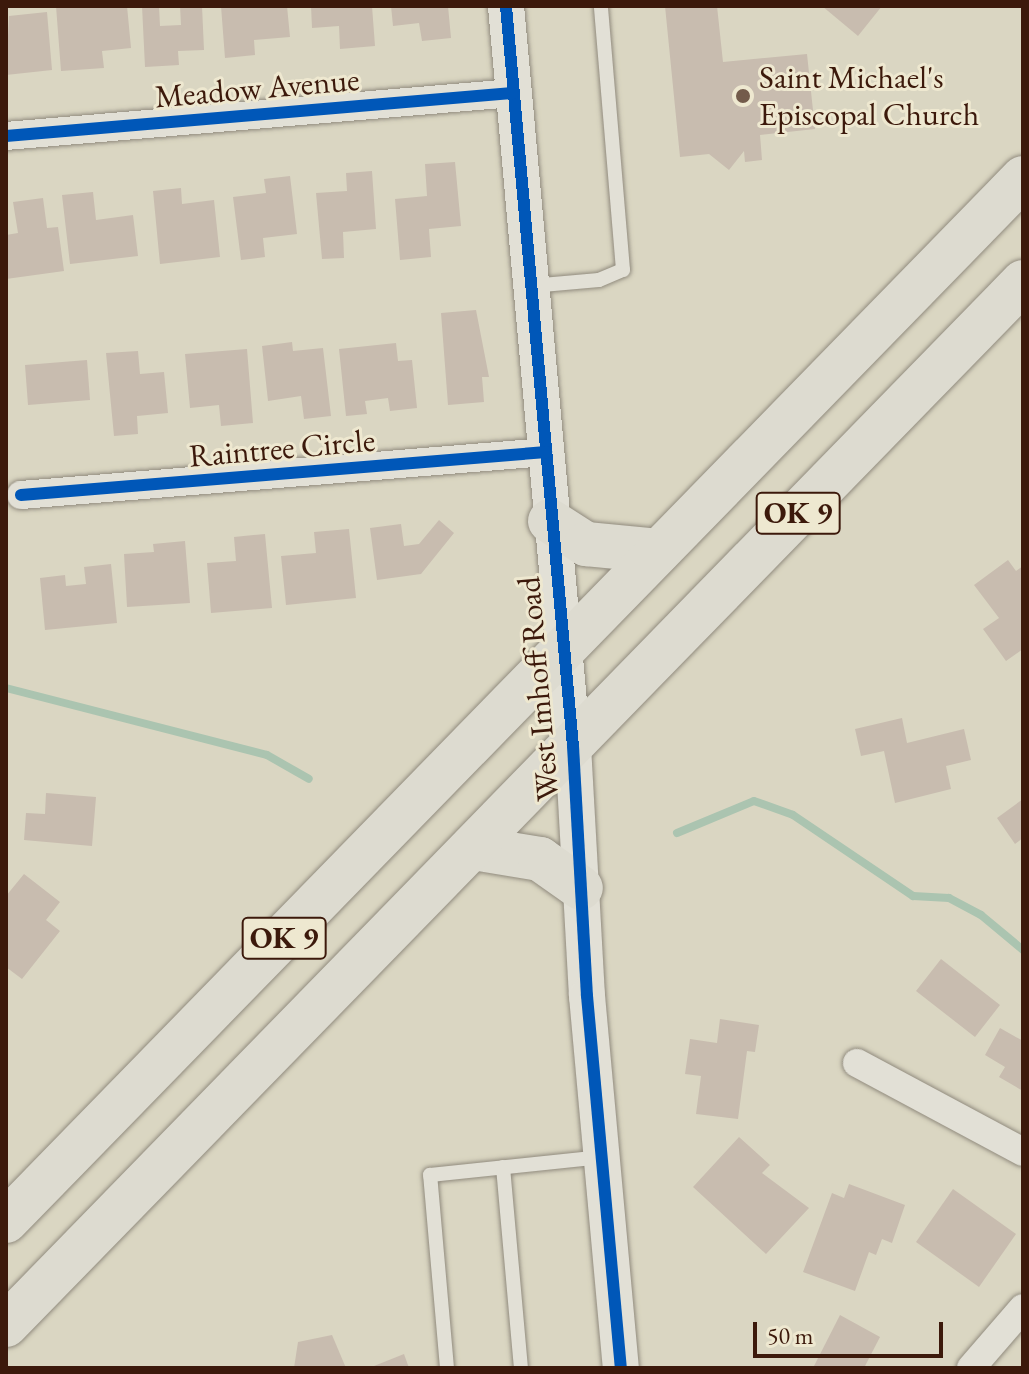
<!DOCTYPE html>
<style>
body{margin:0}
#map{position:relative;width:1029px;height:1374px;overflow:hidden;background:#dad6c2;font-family:"EB Garamond",serif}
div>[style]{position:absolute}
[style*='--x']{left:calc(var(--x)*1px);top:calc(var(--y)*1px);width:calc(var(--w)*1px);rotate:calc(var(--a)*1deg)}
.stream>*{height:8px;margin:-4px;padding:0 4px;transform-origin:4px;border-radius:4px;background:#abc4b0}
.building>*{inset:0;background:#c8bcaf}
.roads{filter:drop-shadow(0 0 2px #918b7e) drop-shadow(0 0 2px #918b7e)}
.service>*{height:14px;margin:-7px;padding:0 7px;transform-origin:7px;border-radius:7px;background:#e2e0d6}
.minor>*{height:28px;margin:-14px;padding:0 14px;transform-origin:14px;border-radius:14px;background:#e2e0d6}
.tertiary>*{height:36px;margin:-18px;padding:0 18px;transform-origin:18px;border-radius:18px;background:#e2e0d6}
.trunk>*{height:44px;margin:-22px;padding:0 22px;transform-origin:22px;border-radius:22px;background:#dddbd0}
.cycleway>*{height:12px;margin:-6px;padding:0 6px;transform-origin:6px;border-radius:6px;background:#0057b8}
.dots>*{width:22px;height:22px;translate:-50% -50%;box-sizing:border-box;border:4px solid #eee8d0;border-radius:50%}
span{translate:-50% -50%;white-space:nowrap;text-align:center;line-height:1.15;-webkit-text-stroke:6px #eee8d0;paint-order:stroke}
.shield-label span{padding:2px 6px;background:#eee8d0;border:2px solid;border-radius:6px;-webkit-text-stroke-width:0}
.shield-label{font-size:30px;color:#3c190b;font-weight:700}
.poi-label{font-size:32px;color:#3c190b}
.left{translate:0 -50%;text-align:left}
.street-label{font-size:32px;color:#3c190b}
.frame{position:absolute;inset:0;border:8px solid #3c190b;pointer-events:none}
.scale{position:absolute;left:753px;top:1322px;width:190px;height:36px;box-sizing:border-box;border:4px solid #3c190b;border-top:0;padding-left:10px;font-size:24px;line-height:28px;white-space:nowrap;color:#3c190b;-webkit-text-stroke:6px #eee8d0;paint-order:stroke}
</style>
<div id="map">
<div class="stream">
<i style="--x:6;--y:688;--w:269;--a:14.4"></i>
<i style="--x:267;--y:755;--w:48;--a:29.7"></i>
<i style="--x:677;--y:833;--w:83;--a:-22.6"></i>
<i style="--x:754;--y:801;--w:41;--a:19.7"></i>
<i style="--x:793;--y:815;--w:145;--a:34"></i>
<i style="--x:913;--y:896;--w:36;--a:3"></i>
<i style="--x:949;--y:898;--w:36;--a:28"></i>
<i style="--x:981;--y:915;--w:55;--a:39.8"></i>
</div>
<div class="building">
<i style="clip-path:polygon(56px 6px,127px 6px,131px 48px,102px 51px,104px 68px,61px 71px)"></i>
<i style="clip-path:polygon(142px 6px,159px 6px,160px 26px,181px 25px,180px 6px,202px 6px,204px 50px,178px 51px,179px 65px,145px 67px)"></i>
<i style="clip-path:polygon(221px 6px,287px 6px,290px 37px,254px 40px,255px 55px,225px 58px)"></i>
<i style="clip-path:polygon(311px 6px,372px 6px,375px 46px,340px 49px,339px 26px,312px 28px)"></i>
<i style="clip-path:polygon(391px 6px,448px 6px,451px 38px,422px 41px,419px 23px,393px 26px)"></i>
<i style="clip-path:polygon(665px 6px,717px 6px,723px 62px,807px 54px,815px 129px,760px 135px,762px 160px,745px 162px,744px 151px,729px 170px,709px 154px,680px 157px)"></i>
<i style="clip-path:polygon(822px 6px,882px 6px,858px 36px)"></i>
<i style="clip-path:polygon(47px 12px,52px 70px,6px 75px,9px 16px)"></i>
<i style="clip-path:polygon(455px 162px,461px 226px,429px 229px,431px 257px,400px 260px,395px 199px,427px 196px,425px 164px)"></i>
<i style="clip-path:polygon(372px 171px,376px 229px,343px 232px,344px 258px,322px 259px,316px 193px,347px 191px,346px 173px)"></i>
<i style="clip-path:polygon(290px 176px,297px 234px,263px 238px,265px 257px,241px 260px,233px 197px,266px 193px,264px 179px)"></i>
<i style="clip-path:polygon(181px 188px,182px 204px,214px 200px,220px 257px,160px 264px,153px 191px)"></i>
<i style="clip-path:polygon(93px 192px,96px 220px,133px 215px,138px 256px,70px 264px,62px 195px)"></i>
<i style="clip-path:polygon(43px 198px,47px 228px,58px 227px,64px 271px,6px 279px,6px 235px,18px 233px,13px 202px)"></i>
<i style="clip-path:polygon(476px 310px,489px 377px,482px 377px,484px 402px,448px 405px,441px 313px)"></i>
<i style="clip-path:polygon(292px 342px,293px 351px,323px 348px,331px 416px,304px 419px,301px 396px,268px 401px,262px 346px)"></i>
<i style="clip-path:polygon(396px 343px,398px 361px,412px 360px,417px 408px,390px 411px,388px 398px,365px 401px,367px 414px,346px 416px,339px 349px)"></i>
<i style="clip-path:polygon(247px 349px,253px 423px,221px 426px,219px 405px,190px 408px,185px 354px)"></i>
<i style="clip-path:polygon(138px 351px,140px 374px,164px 372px,168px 413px,137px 416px,138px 434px,114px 436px,106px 353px)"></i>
<i style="clip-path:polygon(87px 360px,90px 400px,28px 405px,25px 365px)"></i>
<i style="clip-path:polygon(439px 520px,454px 533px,421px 574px,377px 580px,370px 528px,401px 524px,404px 546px,419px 544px)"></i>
<i style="clip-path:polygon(349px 529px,356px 598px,286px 605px,281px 556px,316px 553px,314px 532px)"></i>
<i style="clip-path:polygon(265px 534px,272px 608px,211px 613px,207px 563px,236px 561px,234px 537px)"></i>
<i style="clip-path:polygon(185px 541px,190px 603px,127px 607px,124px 554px,154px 552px,153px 544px)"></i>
<i style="clip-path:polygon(1008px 560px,1016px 571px,1023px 566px,1023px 649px,1006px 661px,983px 629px,999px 618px,974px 585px)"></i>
<i style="clip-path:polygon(111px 564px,117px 623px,45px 630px,40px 578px,65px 575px,66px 586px,86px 584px,84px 567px)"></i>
<i style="clip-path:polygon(902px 718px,907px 743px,964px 729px,971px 760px,946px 766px,951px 789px,895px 803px,884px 751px,861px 756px,855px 729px)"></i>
<i style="clip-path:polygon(46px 793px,96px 797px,92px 846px,24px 840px,26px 813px,45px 814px)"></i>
<i style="clip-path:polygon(1023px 799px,1023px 838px,1015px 844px,997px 818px)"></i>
<i style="clip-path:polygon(24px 874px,60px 902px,46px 920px,60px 931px,22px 979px,6px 967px,6px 896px)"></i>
<i style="clip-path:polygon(941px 959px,1000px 1005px,975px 1037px,916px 991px)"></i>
<i style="clip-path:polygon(720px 1019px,759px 1025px,755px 1052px,747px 1051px,738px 1119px,696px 1114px,701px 1076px,685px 1074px,690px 1039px,717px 1043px)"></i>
<i style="clip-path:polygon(1000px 1028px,1023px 1041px,1023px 1091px,999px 1077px,1005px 1067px,985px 1055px)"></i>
<i style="clip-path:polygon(739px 1137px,770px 1165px,762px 1173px,809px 1208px,766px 1254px,693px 1187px)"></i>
<i style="clip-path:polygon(849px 1184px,905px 1205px,892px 1243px,882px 1239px,876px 1255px,869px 1252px,855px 1291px,803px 1272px,832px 1193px,844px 1198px)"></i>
<i style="clip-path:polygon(953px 1189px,1016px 1234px,979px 1287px,916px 1242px)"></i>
<i style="clip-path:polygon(840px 1315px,880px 1337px,864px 1368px,813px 1368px)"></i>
<i style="clip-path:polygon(332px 1335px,346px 1368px,294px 1368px,298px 1342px)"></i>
<i style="clip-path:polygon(404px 1354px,409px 1368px,369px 1368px)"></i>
</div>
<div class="roads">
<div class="service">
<i style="--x:531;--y:286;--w:68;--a:-5"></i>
<i style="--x:599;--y:280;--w:26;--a:-23"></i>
<i style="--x:623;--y:270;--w:265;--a:-94.8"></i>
<i style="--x:503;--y:1167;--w:202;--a:84.9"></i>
<i style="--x:447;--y:1368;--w:194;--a:-95"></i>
<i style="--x:430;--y:1175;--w:173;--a:-6"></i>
</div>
<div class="minor">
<i style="--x:6;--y:136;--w:509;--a:-4.85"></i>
<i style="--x:21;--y:495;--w:527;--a:-4.68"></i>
<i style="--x:857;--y:1063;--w:188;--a:28.2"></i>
<i style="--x:971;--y:1368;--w:79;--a:-49.1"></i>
</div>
<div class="tertiary">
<i style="--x:506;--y:6;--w:743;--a:84.83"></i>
<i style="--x:573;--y:746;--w:250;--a:86.8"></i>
<i style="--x:587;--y:996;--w:374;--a:84.8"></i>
</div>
<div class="trunk">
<i style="--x:550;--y:521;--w:43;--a:32.6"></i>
<i style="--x:586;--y:544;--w:73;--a:5.5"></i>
<i style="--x:473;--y:848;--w:68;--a:9.3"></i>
<i style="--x:540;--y:859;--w:50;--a:35.3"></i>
<i style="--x:6;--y:1221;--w:1457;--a:-45.72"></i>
<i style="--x:6;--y:1325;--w:1457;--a:-45.72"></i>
</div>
</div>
<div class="cycleway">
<i style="--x:506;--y:6;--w:743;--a:84.83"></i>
<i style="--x:573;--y:746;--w:250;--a:86.8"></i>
<i style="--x:587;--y:996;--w:374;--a:84.8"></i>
<i style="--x:6;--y:136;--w:509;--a:-4.85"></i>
<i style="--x:21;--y:495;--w:527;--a:-4.68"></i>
</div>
<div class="dots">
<i style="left:743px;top:96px;background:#735b4b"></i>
</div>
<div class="shield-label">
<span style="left:798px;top:513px">OK 9</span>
<span style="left:284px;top:938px">OK 9</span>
</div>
<div class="poi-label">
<span class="left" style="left:759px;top:96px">Saint Michael's<br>Episcopal Church</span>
</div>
<div class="street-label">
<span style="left:257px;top:88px;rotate:-5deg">Meadow Avenue</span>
<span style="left:282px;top:448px;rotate:-5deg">Raintree Circle</span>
<span style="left:538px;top:689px;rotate:-95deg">West Imhoff Road</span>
</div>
<div class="frame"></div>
<div class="scale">50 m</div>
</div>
